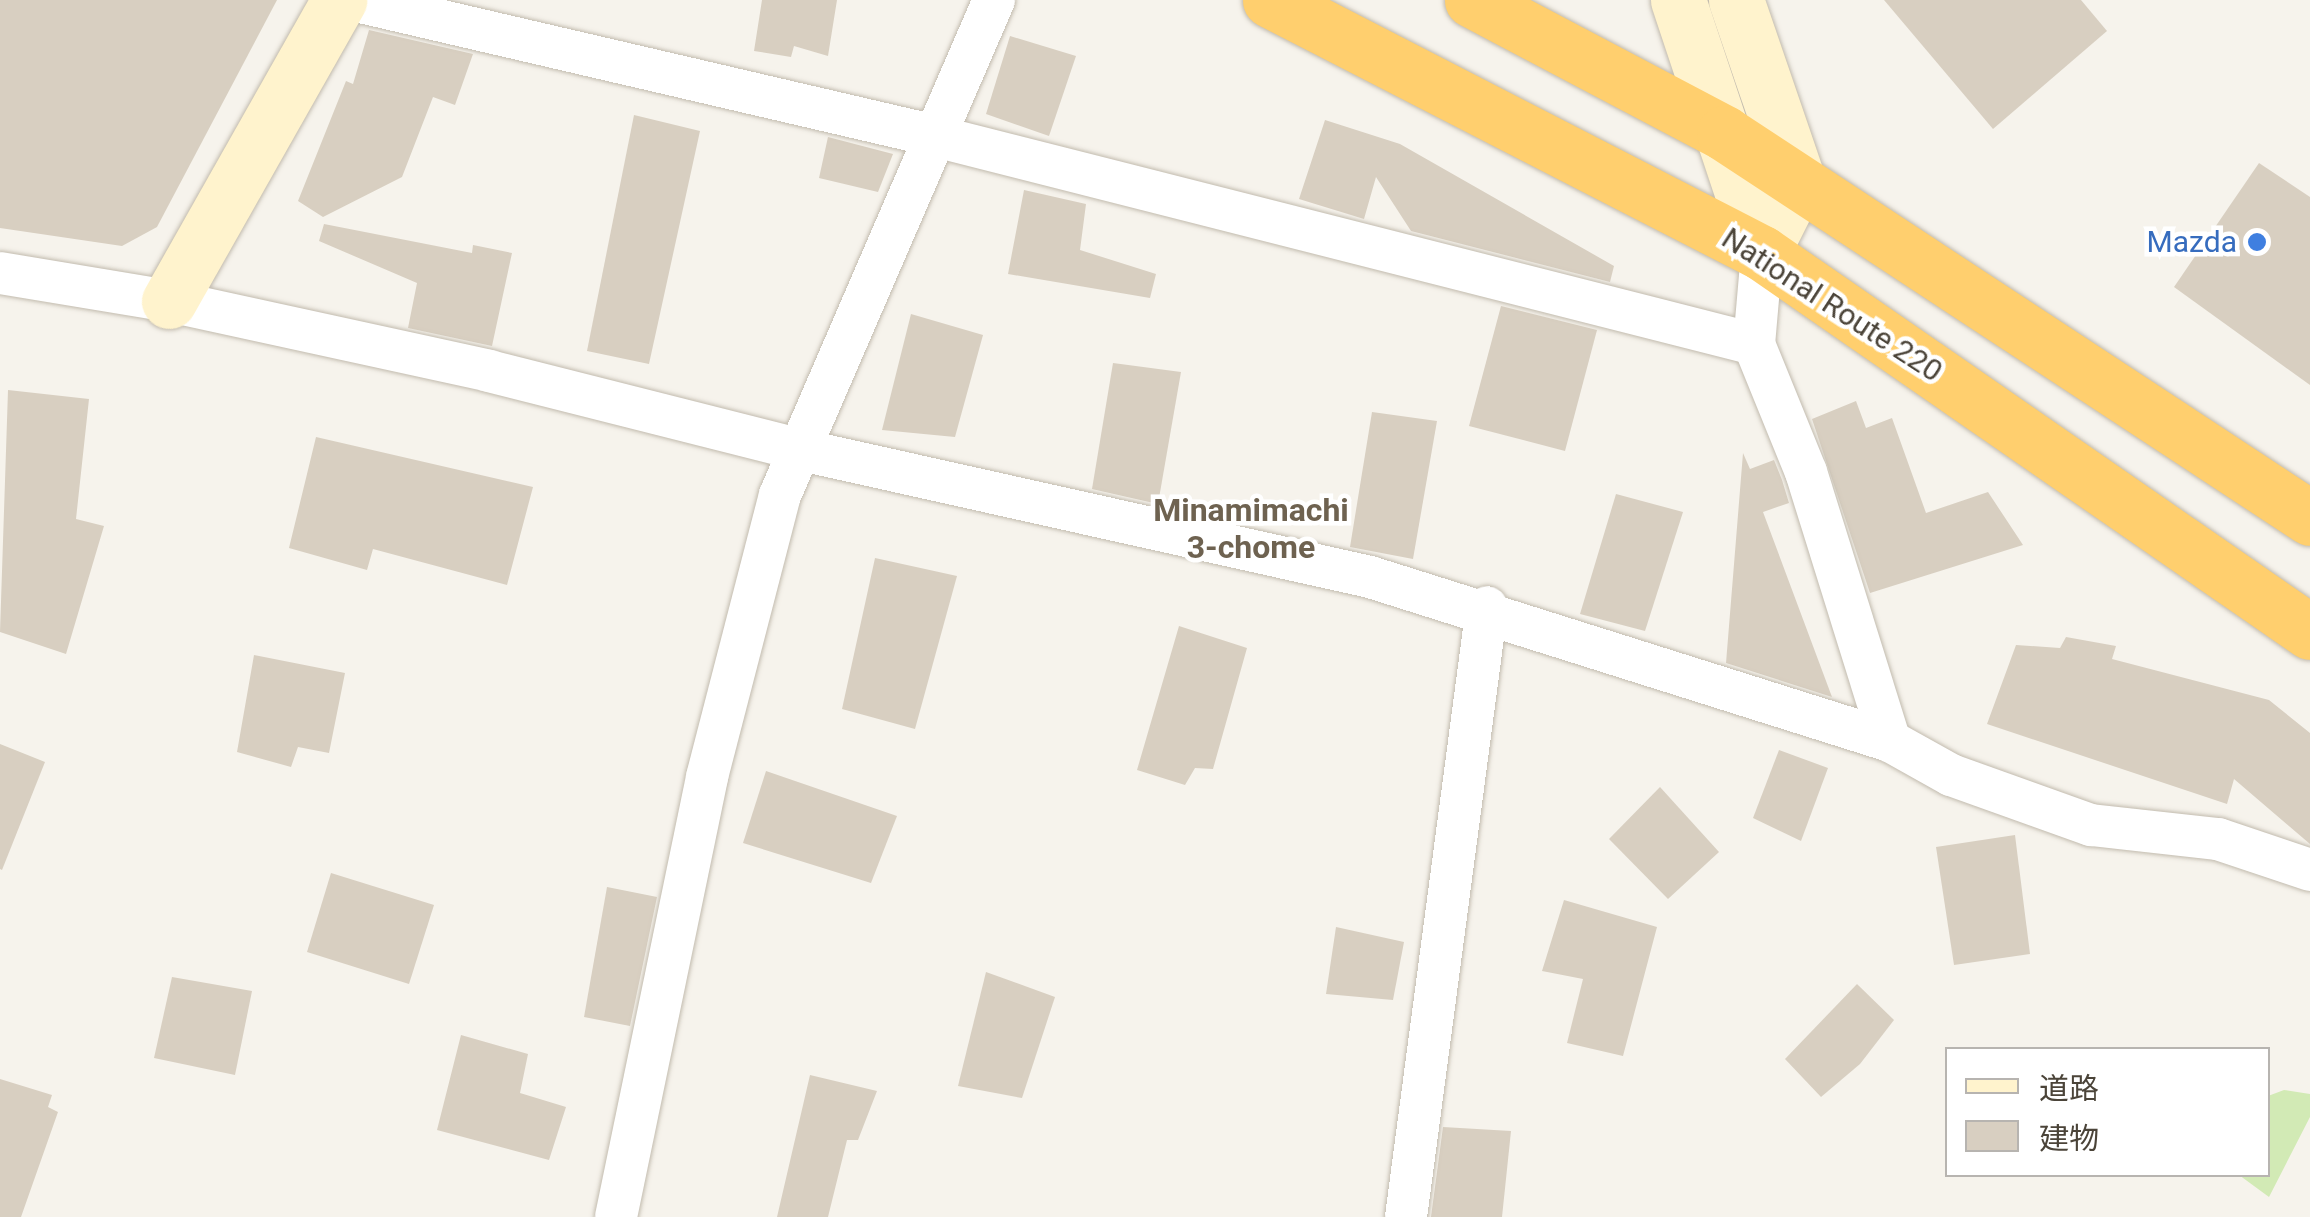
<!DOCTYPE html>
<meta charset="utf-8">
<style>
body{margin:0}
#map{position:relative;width:2310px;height:1217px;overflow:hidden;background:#f6f3ec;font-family:Roboto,"Noto Sans JP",sans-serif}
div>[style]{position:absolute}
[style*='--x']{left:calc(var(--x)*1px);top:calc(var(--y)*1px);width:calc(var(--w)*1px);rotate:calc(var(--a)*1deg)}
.green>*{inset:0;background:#d2eab5}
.building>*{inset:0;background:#d8cfc1}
.roads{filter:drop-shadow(0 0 2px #c2bbae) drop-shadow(0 0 2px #c2bbae)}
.street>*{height:42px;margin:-21px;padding:0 21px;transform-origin:21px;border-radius:21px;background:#fff}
.secondary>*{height:55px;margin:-27.5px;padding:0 27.5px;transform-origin:27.5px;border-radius:27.5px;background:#fff3cd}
.highway>*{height:55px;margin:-27.5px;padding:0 27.5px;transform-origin:27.5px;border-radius:27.5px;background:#ffcf6e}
.dots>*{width:28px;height:28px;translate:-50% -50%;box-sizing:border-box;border:5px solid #fff;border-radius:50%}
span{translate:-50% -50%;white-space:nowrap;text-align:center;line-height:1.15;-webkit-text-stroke:9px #fff;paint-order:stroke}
.shop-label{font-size:30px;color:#366cbe}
.right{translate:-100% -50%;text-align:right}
.street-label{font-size:30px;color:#4b4439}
.neighbourhood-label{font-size:32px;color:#6e6250;font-weight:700}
.legend{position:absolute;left:1945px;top:1047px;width:325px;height:130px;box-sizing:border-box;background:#fff;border:2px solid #b7b4b0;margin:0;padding:12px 18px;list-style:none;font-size:30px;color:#4b4439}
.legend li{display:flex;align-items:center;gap:20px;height:50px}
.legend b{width:50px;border:2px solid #b7b4b0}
</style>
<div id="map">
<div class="green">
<i style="clip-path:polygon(2284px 1090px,2310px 1094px,2310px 1117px,2269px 1197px,2239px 1175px,2268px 1174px,2268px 1096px)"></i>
</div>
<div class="building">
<i style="clip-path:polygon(0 0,277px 0,157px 227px,122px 246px,0 228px)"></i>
<i style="clip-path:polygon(762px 0,837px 0,828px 56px,794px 46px,791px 57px,754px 51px)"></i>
<i style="clip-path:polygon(1884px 0,2081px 0,2107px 31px,1993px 129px)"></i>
<i style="clip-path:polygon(369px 30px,473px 54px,455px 105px,433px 97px,402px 177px,323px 217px,298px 201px,346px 81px,353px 84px)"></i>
<i style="clip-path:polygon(1010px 36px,1076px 56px,1049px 136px,986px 114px)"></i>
<i style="clip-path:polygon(634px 115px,700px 131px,649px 364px,587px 351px)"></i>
<i style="clip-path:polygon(1325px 120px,1400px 144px,1614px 266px,1610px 282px,1411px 231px,1376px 177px,1364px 219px,1299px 199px)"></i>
<i style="clip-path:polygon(828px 137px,893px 154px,878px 192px,819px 178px)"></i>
<i style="clip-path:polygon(2259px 163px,2310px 197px,2310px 385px,2174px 287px)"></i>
<i style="clip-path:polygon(1024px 190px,1086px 204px,1080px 250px,1156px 274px,1150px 298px,1008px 274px)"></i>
<i style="clip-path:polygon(324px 224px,472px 253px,473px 245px,512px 253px,492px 346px,408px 328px,417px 283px,319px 241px)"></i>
<i style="clip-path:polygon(1501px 306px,1597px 330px,1565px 451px,1469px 426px)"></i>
<i style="clip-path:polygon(911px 314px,983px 335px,955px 437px,882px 430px)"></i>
<i style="clip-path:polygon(1113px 363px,1181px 372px,1158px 504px,1092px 489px)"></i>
<i style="clip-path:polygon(8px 390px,89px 399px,76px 519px,104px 526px,66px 654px,0 632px)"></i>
<i style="clip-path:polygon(1856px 401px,1866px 428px,1892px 418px,1926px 513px,1988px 492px,2023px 545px,1870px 593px,1812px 419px)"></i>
<i style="clip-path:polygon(1372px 412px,1437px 421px,1413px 559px,1350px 547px)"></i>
<i style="clip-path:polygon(316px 437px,533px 487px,507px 585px,373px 549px,367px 570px,289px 548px)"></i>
<i style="clip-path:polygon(1743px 453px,1750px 469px,1774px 460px,1782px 480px,1789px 503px,1763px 512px,1832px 697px,1726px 663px)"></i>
<i style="clip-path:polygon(1616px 494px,1683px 512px,1645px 631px,1580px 614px)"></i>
<i style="clip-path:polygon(875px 558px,957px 576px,915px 729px,842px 709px)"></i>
<i style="clip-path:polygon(1179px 626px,1247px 648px,1213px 769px,1195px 768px,1185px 785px,1137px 770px)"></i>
<i style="clip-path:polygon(2066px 637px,2116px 646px,2112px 659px,2269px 700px,2310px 733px,2310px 844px,2234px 779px,2227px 804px,1987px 724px,2016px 645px,2060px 648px)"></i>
<i style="clip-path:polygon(254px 655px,345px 673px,329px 753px,298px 747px,291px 767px,237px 752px)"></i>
<i style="clip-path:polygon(0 744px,45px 762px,2px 870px,0 869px)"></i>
<i style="clip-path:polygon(1779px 750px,1828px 768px,1801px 841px,1753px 818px)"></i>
<i style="clip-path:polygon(766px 771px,897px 816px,871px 883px,743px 843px)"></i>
<i style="clip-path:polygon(1660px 787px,1719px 852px,1668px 899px,1609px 839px)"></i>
<i style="clip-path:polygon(2015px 835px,2030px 954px,1954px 965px,1936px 847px)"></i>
<i style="clip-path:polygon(331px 873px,434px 905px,409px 984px,307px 952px)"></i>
<i style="clip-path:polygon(607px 887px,657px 897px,630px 1026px,584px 1017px)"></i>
<i style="clip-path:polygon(1564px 900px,1657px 927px,1623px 1056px,1567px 1043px,1583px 979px,1542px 971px)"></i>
<i style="clip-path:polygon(1336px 927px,1404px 942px,1393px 1000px,1326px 994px)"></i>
<i style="clip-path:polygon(986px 972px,1055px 997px,1022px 1098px,958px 1086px)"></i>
<i style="clip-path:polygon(172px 977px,252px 991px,235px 1075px,154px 1058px)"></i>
<i style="clip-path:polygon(1857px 984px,1894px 1020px,1860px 1064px,1821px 1097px,1785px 1059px)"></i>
<i style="clip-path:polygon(461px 1035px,528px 1054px,520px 1093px,566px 1107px,549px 1160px,437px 1130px)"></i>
<i style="clip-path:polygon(810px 1075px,877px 1091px,858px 1140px,847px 1140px,828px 1217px,777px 1217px)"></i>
<i style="clip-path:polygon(0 1079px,52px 1095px,48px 1107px,58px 1112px,21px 1217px,0 1217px)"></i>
<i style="clip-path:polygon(1443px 1127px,1511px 1131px,1502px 1217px,1431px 1217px)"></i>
</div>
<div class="roads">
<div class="street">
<i style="--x:352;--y:0;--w:595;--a:13.12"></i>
<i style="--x:931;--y:135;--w:849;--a:14.25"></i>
<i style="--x:1762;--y:253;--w:91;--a:95"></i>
<i style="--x:1754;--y:344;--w:138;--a:67.9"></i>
<i style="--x:1806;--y:472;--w:282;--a:72.7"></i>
<i style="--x:0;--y:273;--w:171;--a:9.4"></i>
<i style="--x:169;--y:301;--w:328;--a:12.3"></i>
<i style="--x:489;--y:371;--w:318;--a:14.2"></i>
<i style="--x:797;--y:449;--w:587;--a:12.59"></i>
<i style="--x:1370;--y:577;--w:545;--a:17.5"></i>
<i style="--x:1890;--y:741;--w:70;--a:29.1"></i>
<i style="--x:1951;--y:775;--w:149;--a:19.7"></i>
<i style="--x:2091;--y:825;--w:128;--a:6.3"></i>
<i style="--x:2218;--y:839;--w:97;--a:18.6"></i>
<i style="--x:616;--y:1217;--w:449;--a:-78.3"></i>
<i style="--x:707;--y:777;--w:291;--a:-75.5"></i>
<i style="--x:780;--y:495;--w:539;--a:-66.62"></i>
<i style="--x:1406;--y:1217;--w:615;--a:-82.44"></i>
</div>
<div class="secondary">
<i style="--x:1678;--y:0;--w:267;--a:71.6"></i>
<i style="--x:1736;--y:0;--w:191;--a:71.1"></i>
<i style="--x:1798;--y:181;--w:80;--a:116.6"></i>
<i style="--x:169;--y:301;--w:346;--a:-60.5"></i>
</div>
<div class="highway">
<i style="--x:1270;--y:0;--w:553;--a:27.21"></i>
<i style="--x:1762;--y:253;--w:666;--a:34.67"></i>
<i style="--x:1472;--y:0;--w:285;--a:27.8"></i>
<i style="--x:1724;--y:133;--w:701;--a:33.3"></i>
</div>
</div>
<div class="dots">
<i style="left:2257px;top:242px;background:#3f7fe0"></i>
</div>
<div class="shop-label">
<span class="right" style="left:2237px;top:242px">Mazda</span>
</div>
<div class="street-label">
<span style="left:1832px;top:305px;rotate:33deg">National Route 220</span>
</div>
<div class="neighbourhood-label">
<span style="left:1251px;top:529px">Minamimachi<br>3-chome</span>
</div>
<ul class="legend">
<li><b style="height:12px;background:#fff3cd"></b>道路</li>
<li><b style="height:28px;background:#d8cfc1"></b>建物</li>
</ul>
</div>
